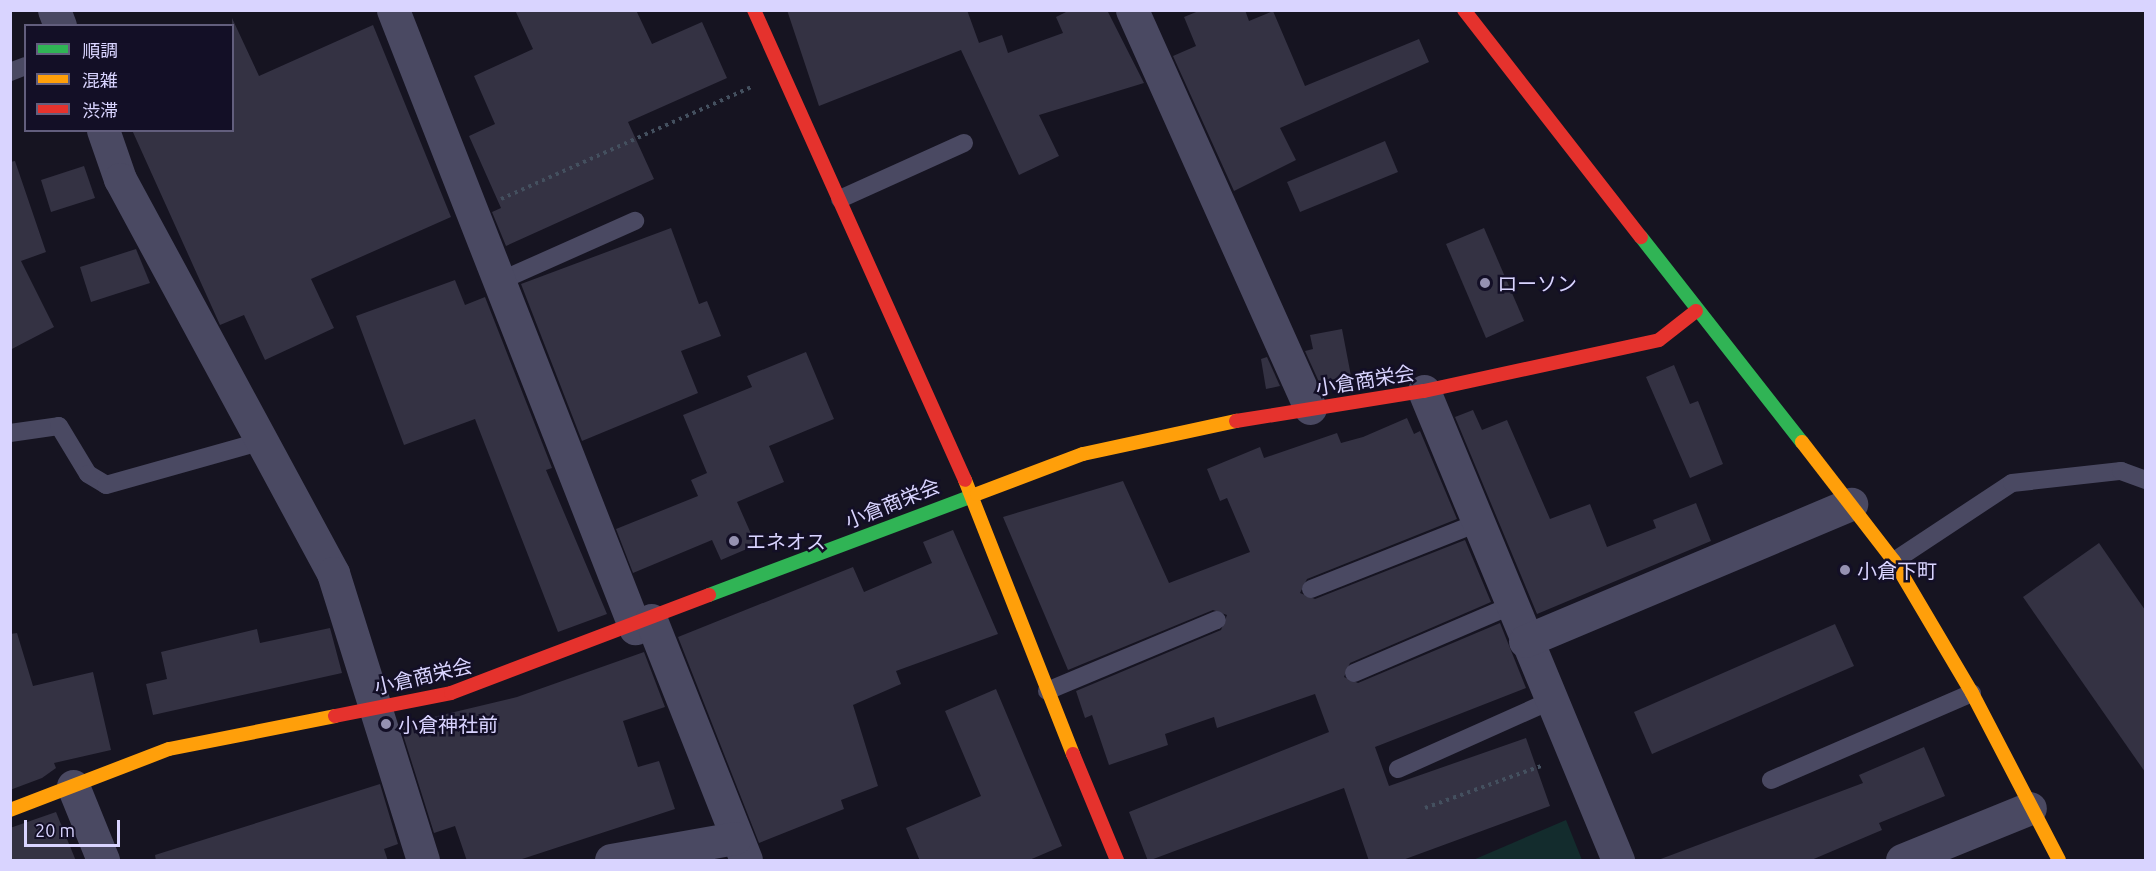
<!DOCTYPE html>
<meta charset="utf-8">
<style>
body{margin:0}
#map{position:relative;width:2156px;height:871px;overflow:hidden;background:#161421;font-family:Ubuntu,"Noto Sans JP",sans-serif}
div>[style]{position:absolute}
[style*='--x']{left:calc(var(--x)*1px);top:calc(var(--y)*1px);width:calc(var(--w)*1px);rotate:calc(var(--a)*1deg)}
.green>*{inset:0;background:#132c2d}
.building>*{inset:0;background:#343243}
.path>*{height:4px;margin-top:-2px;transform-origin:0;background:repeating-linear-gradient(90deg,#44505f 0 3px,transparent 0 7.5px)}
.lane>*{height:18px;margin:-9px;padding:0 9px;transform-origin:9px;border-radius:9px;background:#4a4962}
.street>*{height:33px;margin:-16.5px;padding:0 16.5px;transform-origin:16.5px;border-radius:16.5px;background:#4a4962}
.fast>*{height:14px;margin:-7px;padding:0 7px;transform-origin:7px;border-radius:7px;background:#30b455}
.slow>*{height:14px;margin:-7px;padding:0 7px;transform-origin:7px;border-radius:7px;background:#ff9f0a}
.jam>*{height:14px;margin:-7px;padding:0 7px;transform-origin:7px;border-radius:7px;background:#e5322d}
.dots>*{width:16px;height:16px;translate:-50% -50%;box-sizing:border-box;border:3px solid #130f26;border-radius:50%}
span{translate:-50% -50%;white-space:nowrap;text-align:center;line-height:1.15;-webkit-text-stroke:5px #130f26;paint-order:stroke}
.poi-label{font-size:20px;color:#d9d4ff}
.left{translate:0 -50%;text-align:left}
.street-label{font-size:20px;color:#d9d4ff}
.frame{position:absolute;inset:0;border:12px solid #d9d4ff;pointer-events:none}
.legend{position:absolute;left:24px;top:24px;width:210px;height:108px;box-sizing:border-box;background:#130f26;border:2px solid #625e7d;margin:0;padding:8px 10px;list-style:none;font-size:18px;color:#d9d4ff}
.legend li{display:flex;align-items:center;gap:12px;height:30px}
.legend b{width:30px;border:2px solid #625e7d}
.scale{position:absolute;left:24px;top:820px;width:96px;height:27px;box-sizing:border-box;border:3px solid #d9d4ff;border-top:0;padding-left:8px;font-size:18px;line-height:21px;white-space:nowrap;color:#d9d4ff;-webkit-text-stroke:4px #130f26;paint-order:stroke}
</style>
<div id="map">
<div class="green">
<i style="clip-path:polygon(1566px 820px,1582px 860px,1473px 860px)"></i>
</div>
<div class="building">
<i style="clip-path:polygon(515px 10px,636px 10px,652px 44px,702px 22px,727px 78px,628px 122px,654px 179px,506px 246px,492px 212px,501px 208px,469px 136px,495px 124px,474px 76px,533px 49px)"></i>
<i style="clip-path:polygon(787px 10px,967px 10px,979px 43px,973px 45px,1002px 35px,1008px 53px,1063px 33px,1056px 17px,1070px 10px,1107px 10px,1144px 83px,1039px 115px,1059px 156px,1019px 175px,961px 50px,819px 106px)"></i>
<i style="clip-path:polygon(1201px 10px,1245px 10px,1249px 21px,1273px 11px,1305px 86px,1419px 39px,1429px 62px,1280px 128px,1296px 160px,1234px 191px,1173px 56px,1196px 46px,1184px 17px)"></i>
<i style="clip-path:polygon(232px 18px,259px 76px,373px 25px,451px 217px,311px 279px,334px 328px,265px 360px,244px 315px,220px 325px,132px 130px,232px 130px)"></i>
<i style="clip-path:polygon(1385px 141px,1398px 172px,1300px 212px,1287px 182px)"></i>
<i style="clip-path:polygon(15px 161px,46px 252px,21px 261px,54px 327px,10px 350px,10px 162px)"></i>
<i style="clip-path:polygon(84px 166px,95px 198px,51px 212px,41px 180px)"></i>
<i style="clip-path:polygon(671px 228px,699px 304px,707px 301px,721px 336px,681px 351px,698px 393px,582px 441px,521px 284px)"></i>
<i style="clip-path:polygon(1484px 228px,1524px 321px,1486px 338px,1446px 244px)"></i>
<i style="clip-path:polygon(136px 249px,150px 283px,91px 302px,80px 267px)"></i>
<i style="clip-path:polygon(455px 280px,465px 305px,485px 297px,552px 468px,546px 470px,607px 614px,558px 632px,475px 419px,404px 445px,356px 316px)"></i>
<i style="clip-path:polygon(1342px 329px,1351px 376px,1319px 382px,1305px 351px,1313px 349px,1310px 335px)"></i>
<i style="clip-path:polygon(806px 352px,834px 419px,769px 446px,784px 482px,737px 502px,756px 545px,721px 560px,712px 540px,633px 573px,616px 529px,698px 496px,691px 480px,707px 473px,683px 415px,752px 387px,747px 376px)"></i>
<i style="clip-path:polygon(1267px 357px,1280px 386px,1266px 389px,1261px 359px)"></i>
<i style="clip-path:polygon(1674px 365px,1690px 404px,1698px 401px,1723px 464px,1690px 478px,1646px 377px)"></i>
<i style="clip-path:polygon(1473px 410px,1482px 430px,1507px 420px,1550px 519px,1590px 504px,1607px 547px,1656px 528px,1653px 520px,1696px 503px,1711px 541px,1537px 614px,1455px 417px)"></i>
<i style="clip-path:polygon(1407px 418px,1414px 434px,1420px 431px,1457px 519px,1307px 579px,1300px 593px,1315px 599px,1465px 540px,1491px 602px,1350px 663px,1344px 677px,1358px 683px,1500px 623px,1526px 688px,1375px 747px,1389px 786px,1526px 738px,1550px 806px,1400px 861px,1369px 861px,1344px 788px,1148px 861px,1129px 812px,1329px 732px,1315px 694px,1217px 728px,1214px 717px,1165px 734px,1168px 745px,1109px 765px,1092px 715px,1085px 718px,1076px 691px,1221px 630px,1227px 615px,1213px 610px,1068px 670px,1003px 517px,1123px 481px,1169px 583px,1250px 552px,1227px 498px,1220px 501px,1207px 469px,1260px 447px,1264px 458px,1337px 433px,1341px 443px,1363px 437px)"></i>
<i style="clip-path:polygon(953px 530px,998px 634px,896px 671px,901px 684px,853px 705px,878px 786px,841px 800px,844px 809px,759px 843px,678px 637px,853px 567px,864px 592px,932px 563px,923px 542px)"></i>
<i style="clip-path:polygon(2099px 543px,2145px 610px,2145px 772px,2023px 597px)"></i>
<i style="clip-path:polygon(1835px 624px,1854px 666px,1652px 754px,1634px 712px)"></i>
<i style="clip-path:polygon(330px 628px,342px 673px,153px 715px,146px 684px,167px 679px,161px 652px,257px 629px,260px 643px)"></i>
<i style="clip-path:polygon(17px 633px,33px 686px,93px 672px,111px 750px,54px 763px,56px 768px,42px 778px,10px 790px,10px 634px)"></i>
<i style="clip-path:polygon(644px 652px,665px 707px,623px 721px,638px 767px,659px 761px,675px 809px,516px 861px,467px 861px,455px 826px,434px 833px,400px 725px,517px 697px)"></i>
<i style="clip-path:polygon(996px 689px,1062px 846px,1027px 861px,920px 861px,906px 828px,981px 796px,945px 711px)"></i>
<i style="clip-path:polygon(1924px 747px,1945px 796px,1879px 823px,1882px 830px,1809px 861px,1658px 860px,1863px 783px,1859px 775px)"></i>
<i style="clip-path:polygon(380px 784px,398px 844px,384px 849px,388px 861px,156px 861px,155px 855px)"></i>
<i style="clip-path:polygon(56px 812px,76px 861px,10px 861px,10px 828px)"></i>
</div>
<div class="path">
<i style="--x:501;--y:199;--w:277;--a:-24.1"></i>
<i style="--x:1425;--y:808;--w:127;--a:-19.9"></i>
</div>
<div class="lane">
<i style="--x:10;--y:72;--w:17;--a:-21"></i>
<i style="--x:840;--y:199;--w:136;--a:-24.3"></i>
<i style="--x:500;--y:281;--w:148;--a:-24"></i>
<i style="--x:10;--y:433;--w:49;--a:-8.1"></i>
<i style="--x:59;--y:426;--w:56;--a:58.9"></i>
<i style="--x:88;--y:474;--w:21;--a:31"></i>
<i style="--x:106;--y:485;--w:163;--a:-15.7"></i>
<i style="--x:1894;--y:561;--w:141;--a:-33.5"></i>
<i style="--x:2012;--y:483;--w:110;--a:-6.3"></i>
<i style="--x:2121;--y:471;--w:27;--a:20"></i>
<i style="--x:1311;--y:589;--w:176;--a:-21.6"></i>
<i style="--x:1354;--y:673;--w:170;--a:-23.2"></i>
<i style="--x:1047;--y:691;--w:184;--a:-22.7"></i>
<i style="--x:1398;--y:769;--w:167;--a:-24.1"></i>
<i style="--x:1771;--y:780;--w:219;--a:-23.4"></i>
</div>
<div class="street">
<i style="--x:54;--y:10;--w:17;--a:69"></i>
<i style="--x:393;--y:10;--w:664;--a:68.62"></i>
<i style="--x:1132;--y:10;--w:436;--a:65.9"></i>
<i style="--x:103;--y:130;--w:52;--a:70.9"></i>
<i style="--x:120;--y:179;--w:448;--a:61.6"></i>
<i style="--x:333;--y:573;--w:301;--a:72.6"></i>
<i style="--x:1424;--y:391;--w:508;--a:67.53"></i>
<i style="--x:651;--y:620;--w:258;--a:68.4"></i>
<i style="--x:1525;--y:641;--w:354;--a:-22.8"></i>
<i style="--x:73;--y:786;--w:80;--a:67.9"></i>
<i style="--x:611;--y:860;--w:126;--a:-10.1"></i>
<i style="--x:1902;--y:860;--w:138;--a:-22.1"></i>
</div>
<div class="fast">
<i style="--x:1641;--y:237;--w:261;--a:51.9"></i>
<i style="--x:709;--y:595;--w:286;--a:-20.6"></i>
</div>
<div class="slow">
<i style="--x:1802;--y:442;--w:150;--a:52.3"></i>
<i style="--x:1894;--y:561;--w:153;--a:59.4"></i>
<i style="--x:1972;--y:693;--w:188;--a:62.5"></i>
<i style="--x:965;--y:480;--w:295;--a:68.5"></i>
<i style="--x:977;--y:494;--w:113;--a:-20.7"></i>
<i style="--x:1083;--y:454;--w:157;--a:-12.2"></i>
<i style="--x:10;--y:810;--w:170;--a:-21"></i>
<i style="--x:169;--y:749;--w:169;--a:-11.2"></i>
</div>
<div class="jam">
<i style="--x:754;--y:10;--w:515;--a:65.82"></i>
<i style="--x:1464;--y:10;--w:288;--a:52.1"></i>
<i style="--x:1236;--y:421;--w:190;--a:-9.1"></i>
<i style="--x:1424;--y:391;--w:240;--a:-12.2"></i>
<i style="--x:1659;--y:340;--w:47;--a:-38.1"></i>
<i style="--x:335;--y:716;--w:118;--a:-11.2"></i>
<i style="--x:451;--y:693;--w:276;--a:-20.8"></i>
<i style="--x:1073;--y:754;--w:115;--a:67.5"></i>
</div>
<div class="dots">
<i style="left:1485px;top:283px;background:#9591b1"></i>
<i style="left:734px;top:541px;background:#9591b1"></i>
<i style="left:1845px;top:570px;background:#9591b1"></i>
<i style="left:386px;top:724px;background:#9591b1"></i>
</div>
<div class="poi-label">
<span class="left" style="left:1497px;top:283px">ローソン</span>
<span class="left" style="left:746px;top:541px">エネオス</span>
<span class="left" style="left:1857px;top:570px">小倉下町</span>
<span class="left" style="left:398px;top:724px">小倉神社前</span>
</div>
<div class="street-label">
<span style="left:1365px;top:380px;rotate:-9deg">小倉商栄会</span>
<span style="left:892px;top:503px;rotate:-22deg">小倉商栄会</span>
<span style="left:423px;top:676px;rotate:-13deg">小倉商栄会</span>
</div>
<div class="frame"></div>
<ul class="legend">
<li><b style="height:8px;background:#30b455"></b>順調</li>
<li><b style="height:8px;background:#ff9f0a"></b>混雑</li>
<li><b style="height:8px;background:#e5322d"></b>渋滞</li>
</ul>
<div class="scale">20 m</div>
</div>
